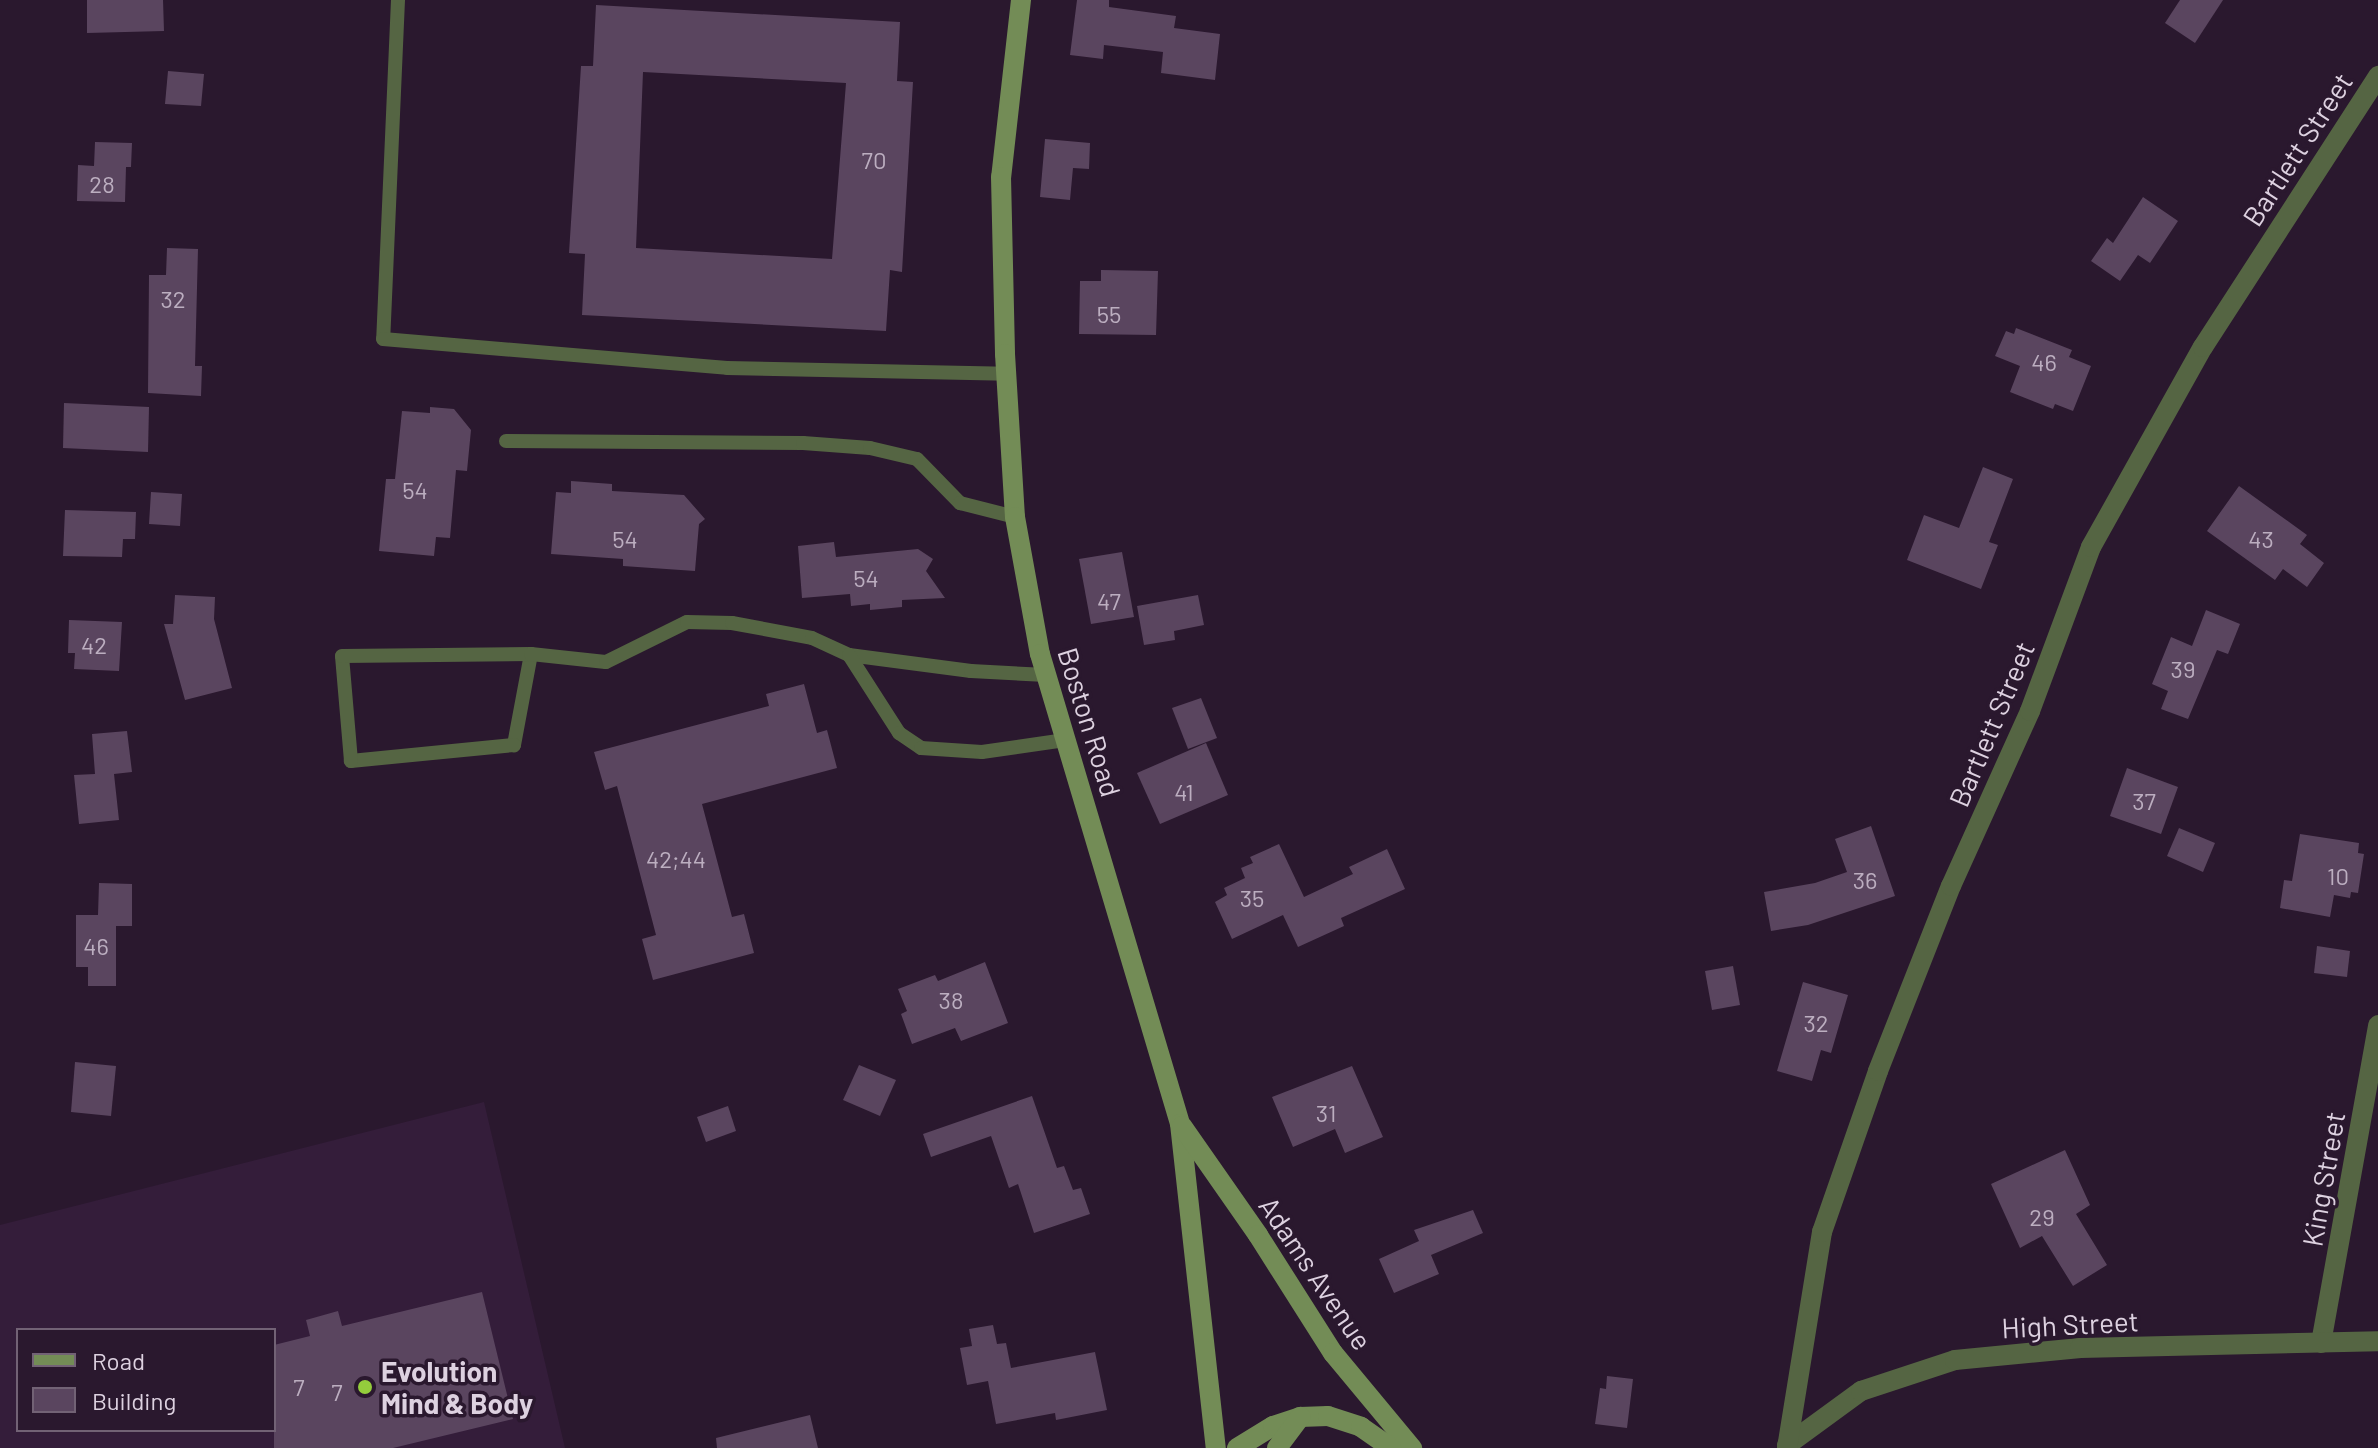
<!DOCTYPE html>
<style>
body{margin:0}
#map{position:relative;width:2378px;height:1448px;overflow:hidden;background:#2a182e;font-family:Barlow,sans-serif}
div>[style]{position:absolute}
[style*='--x']{left:calc(var(--x)*1px);top:calc(var(--y)*1px);width:calc(var(--w)*1px);rotate:calc(var(--a)*1deg)}
.built>*{inset:0;background:#341d3a}
.building>*{inset:0;background:#5a455f}
.service>*{height:14px;margin:-7px;padding:0 7px;transform-origin:7px;border-radius:7px;background:#556543}
.minor>*{height:20px;margin:-10px;padding:0 10px;transform-origin:10px;border-radius:10px;background:#556543}
.tertiary>*{height:20px;margin:-10px;padding:0 10px;transform-origin:10px;border-radius:10px;background:#556543}
.secondary>*{height:20px;margin:-10px;padding:0 10px;transform-origin:10px;border-radius:10px;background:#738c56}
.dots>*{width:22px;height:22px;translate:-50% -50%;box-sizing:border-box;border:4px solid #2a182e;border-radius:50%}
span{translate:-50% -50%;white-space:nowrap;text-align:center;line-height:1.15;-webkit-text-stroke:7px #2a182e;paint-order:stroke}
.number-label{font-size:24px;color:#bcaec0}
.number-label span{-webkit-text-stroke-width:0}
.street-label{font-size:28px;color:#ddd1e0}
.poi-label{font-size:28px;color:#ddd1e0;font-weight:700}
.left{translate:0 -50%;text-align:left}
.legend{position:absolute;left:16px;top:1328px;width:260px;height:104px;box-sizing:border-box;background:#2a182e;border:2px solid #726275;margin:0;padding:10px 14px;list-style:none;font-size:24px;color:#ddd1e0}
.legend li{display:flex;align-items:center;gap:16px;height:40px}
.legend b{width:40px;border:2px solid #726275}
</style>
<div id="map">
<div class="built">
<i style="clip-path:polygon(evenodd,484px 1102px,565px 1448px,0 1448px,0 1225px,484px 1102px,18px 1330px,274px 1330px,274px 1430px,18px 1430px,18px 1330px)"></i>
</div>
<div class="building">
<i style="clip-path:polygon(87px 0,163px 0,164px 31px,87px 33px)"></i>
<i style="clip-path:polygon(1077px 0,1109px 0,1109px 7px,1176px 16px,1174px 28px,1220px 34px,1215px 80px,1161px 73px,1163px 52px,1104px 45px,1103px 59px,1070px 55px)"></i>
<i style="clip-path:polygon(2180px 0,2223px 0,2195px 43px,2165px 23px)"></i>
<i style="clip-path:polygon(evenodd,596px 5px,900px 22px,897px 81px,913px 82px,902px 272px,890px 270px,886px 331px,582px 315px,585px 254px,569px 253px,581px 66px,593px 66px,596px 5px,643px 72px,846px 83px,832px 259px,636px 248px,643px 72px)"></i>
<i style="clip-path:polygon(168px 71px,204px 74px,201px 106px,165px 104px)"></i>
<i style="clip-path:polygon(1045px 139px,1090px 143px,1089px 169px,1073px 168px,1070px 200px,1040px 197px)"></i>
<i style="clip-path:polygon(95px 142px,132px 143px,131px 167px,126px 167px,125px 202px,77px 201px,78px 165px,94px 166px)"></i>
<i style="clip-path:polygon(2143px 197px,2178px 221px,2150px 263px,2138px 255px,2120px 281px,2091px 261px,2107px 238px,2113px 243px)"></i>
<i style="clip-path:polygon(167px 248px,198px 249px,195px 366px,202px 366px,201px 396px,148px 393px,149px 275px,166px 275px)"></i>
<i style="clip-path:polygon(1101px 270px,1158px 271px,1156px 335px,1079px 334px,1080px 281px,1101px 281px)"></i>
<i style="clip-path:polygon(2016px 328px,2072px 350px,2069px 357px,2091px 366px,2073px 411px,2055px 404px,2053px 409px,2010px 392px,2020px 366px,1995px 356px,2006px 331px,2014px 334px)"></i>
<i style="clip-path:polygon(64px 403px,149px 407px,148px 452px,63px 448px)"></i>
<i style="clip-path:polygon(430px 407px,454px 409px,471px 430px,467px 471px,456px 470px,450px 538px,436px 537px,434px 556px,379px 551px,386px 479px,395px 479px,402px 411px,430px 413px)"></i>
<i style="clip-path:polygon(1983px 467px,2013px 479px,1989px 542px,1998px 545px,1981px 589px,1907px 560px,1924px 515px,1959px 528px)"></i>
<i style="clip-path:polygon(571px 481px,612px 484px,612px 491px,684px 495px,705px 519px,699px 524px,695px 571px,623px 566px,623px 559px,551px 554px,556px 492px,571px 493px)"></i>
<i style="clip-path:polygon(2239px 486px,2307px 535px,2300px 544px,2324px 563px,2307px 587px,2283px 569px,2275px 580px,2207px 531px)"></i>
<i style="clip-path:polygon(151px 492px,182px 494px,180px 526px,149px 524px)"></i>
<i style="clip-path:polygon(65px 510px,136px 512px,135px 539px,123px 539px,122px 557px,63px 556px)"></i>
<i style="clip-path:polygon(834px 542px,836px 557px,918px 549px,933px 559px,926px 571px,945px 598px,902px 600px,902px 607px,870px 610px,870px 604px,851px 606px,850px 594px,802px 598px,798px 546px)"></i>
<i style="clip-path:polygon(1122px 552px,1134px 617px,1091px 624px,1079px 559px)"></i>
<i style="clip-path:polygon(175px 595px,215px 597px,214px 619px,232px 688px,185px 700px,164px 624px,173px 624px)"></i>
<i style="clip-path:polygon(1198px 595px,1204px 625px,1174px 631px,1175px 640px,1144px 645px,1137px 606px)"></i>
<i style="clip-path:polygon(2206px 610px,2240px 624px,2228px 654px,2217px 650px,2188px 719px,2161px 709px,2168px 691px,2152px 684px,2171px 637px,2192px 646px)"></i>
<i style="clip-path:polygon(69px 620px,122px 622px,119px 671px,74px 669px,75px 653px,68px 653px)"></i>
<i style="clip-path:polygon(804px 684px,817px 733px,827px 730px,837px 768px,702px 804px,732px 917px,744px 914px,754px 953px,653px 980px,642px 939px,656px 935px,617px 786px,605px 790px,594px 752px,769px 706px,766px 694px)"></i>
<i style="clip-path:polygon(1201px 698px,1217px 738px,1188px 749px,1172px 708px)"></i>
<i style="clip-path:polygon(127px 731px,132px 772px,114px 774px,119px 820px,79px 824px,74px 775px,95px 774px,92px 734px)"></i>
<i style="clip-path:polygon(1206px 743px,1228px 795px,1160px 824px,1137px 773px)"></i>
<i style="clip-path:polygon(2127px 768px,2178px 787px,2161px 834px,2110px 816px)"></i>
<i style="clip-path:polygon(1871px 826px,1895px 896px,1808px 925px,1771px 931px,1764px 892px,1815px 883px,1847px 872px,1835px 839px)"></i>
<i style="clip-path:polygon(2179px 828px,2215px 843px,2203px 872px,2167px 856px)"></i>
<i style="clip-path:polygon(2300px 834px,2359px 843px,2358px 853px,2364px 854px,2358px 893px,2351px 892px,2350px 898px,2334px 895px,2330px 917px,2280px 908px,2284px 880px,2292px 881px)"></i>
<i style="clip-path:polygon(1279px 844px,1304px 897px,1353px 874px,1349px 867px,1387px 849px,1405px 889px,1341px 918px,1344px 926px,1298px 947px,1283px 915px,1232px 939px,1215px 902px,1227px 895px,1224px 888px,1245px 878px,1241px 868px,1253px 863px,1250px 857px)"></i>
<i style="clip-path:polygon(99px 883px,132px 884px,132px 926px,116px 926px,116px 986px,88px 986px,88px 967px,76px 967px,76px 915px,98px 915px)"></i>
<i style="clip-path:polygon(2317px 946px,2350px 951px,2347px 977px,2314px 973px)"></i>
<i style="clip-path:polygon(985px 962px,1008px 1023px,961px 1041px,955px 1028px,912px 1044px,901px 1014px,907px 1011px,898px 989px,935px 975px,938px 981px)"></i>
<i style="clip-path:polygon(1733px 966px,1740px 1005px,1712px 1010px,1705px 971px)"></i>
<i style="clip-path:polygon(1803px 982px,1848px 995px,1831px 1053px,1821px 1050px,1812px 1081px,1777px 1071px)"></i>
<i style="clip-path:polygon(75px 1062px,116px 1066px,111px 1116px,71px 1112px)"></i>
<i style="clip-path:polygon(859px 1065px,896px 1080px,880px 1116px,843px 1100px)"></i>
<i style="clip-path:polygon(1352px 1066px,1383px 1137px,1345px 1153px,1335px 1129px,1293px 1147px,1272px 1097px)"></i>
<i style="clip-path:polygon(1032px 1096px,1057px 1168px,1064px 1166px,1073px 1190px,1081px 1188px,1090px 1214px,1034px 1233px,1018px 1184px,1009px 1188px,991px 1136px,931px 1157px,923px 1134px)"></i>
<i style="clip-path:polygon(728px 1106px,736px 1131px,706px 1142px,697px 1117px)"></i>
<i style="clip-path:polygon(2065px 1150px,2090px 1205px,2076px 1214px,2107px 1265px,2073px 1286px,2042px 1236px,2020px 1248px,1991px 1184px)"></i>
<i style="clip-path:polygon(1473px 1210px,1483px 1233px,1431px 1255px,1439px 1274px,1394px 1293px,1379px 1259px,1419px 1241px,1414px 1230px)"></i>
<i style="clip-path:polygon(482px 1292px,513px 1419px,393px 1448px,274px 1448px,274px 1345px,310px 1336px,306px 1320px,338px 1311px,342px 1326px)"></i>
<i style="clip-path:polygon(993px 1325px,997px 1344px,1006px 1343px,1011px 1368px,1095px 1352px,1107px 1410px,1056px 1420px,1055px 1413px,996px 1424px,988px 1381px,967px 1385px,960px 1348px,972px 1346px,969px 1329px)"></i>
<i style="clip-path:polygon(1607px 1376px,1633px 1379px,1627px 1428px,1595px 1424px,1600px 1388px,1606px 1389px)"></i>
<i style="clip-path:polygon(810px 1415px,818px 1448px,717px 1448px,716px 1438px)"></i>
</div>
<div class="service">
<i style="--x:398;--y:0;--w:339;--a:92.5"></i>
<i style="--x:383;--y:339;--w:345;--a:4.8"></i>
<i style="--x:727;--y:368;--w:279;--a:1.2"></i>
<i style="--x:506;--y:441;--w:297;--a:0.4"></i>
<i style="--x:803;--y:443;--w:67;--a:4.3"></i>
<i style="--x:870;--y:448;--w:48;--a:13.2"></i>
<i style="--x:917;--y:459;--w:62;--a:45.7"></i>
<i style="--x:960;--y:503;--w:57;--a:14.3"></i>
<i style="--x:531;--y:654;--w:93;--a:100.6"></i>
<i style="--x:514;--y:745;--w:164;--a:174.4"></i>
<i style="--x:351;--y:761;--w:105;--a:-94.9"></i>
<i style="--x:342;--y:656;--w:189;--a:-0.6"></i>
<i style="--x:531;--y:654;--w:75;--a:6.1"></i>
<i style="--x:606;--y:662;--w:90;--a:-26.3"></i>
<i style="--x:687;--y:622;--w:45;--a:1.3"></i>
<i style="--x:732;--y:623;--w:81;--a:10.6"></i>
<i style="--x:812;--y:638;--w:41;--a:24.7"></i>
<i style="--x:849;--y:655;--w:123;--a:7.5"></i>
<i style="--x:971;--y:671;--w:75;--a:3.1"></i>
<i style="--x:849;--y:655;--w:93;--a:57.3"></i>
<i style="--x:899;--y:733;--w:27;--a:34"></i>
<i style="--x:921;--y:748;--w:61;--a:3.8"></i>
<i style="--x:982;--y:752;--w:84;--a:-8.2"></i>
</div>
<div class="minor">
<i style="--x:2321;--y:1343;--w:323;--a:-79.8"></i>
<i style="--x:1787;--y:1445;--w:92;--a:-36.1"></i>
<i style="--x:1861;--y:1391;--w:99;--a:-18.3"></i>
<i style="--x:1955;--y:1360;--w:126;--a:-5.5"></i>
<i style="--x:2080;--y:1348;--w:298;--a:-1.3"></i>
</div>
<div class="tertiary">
<i style="--x:1787;--y:1448;--w:219;--a:-80.8"></i>
<i style="--x:1822;--y:1232;--w:170;--a:-70.8"></i>
<i style="--x:1878;--y:1071;--w:199;--a:-68.5"></i>
<i style="--x:1951;--y:886;--w:192;--a:-65.7"></i>
<i style="--x:2030;--y:711;--w:175;--a:-69.6"></i>
<i style="--x:2091;--y:547;--w:229;--a:-60.8"></i>
<i style="--x:2203;--y:347;--w:323;--a:-57.1"></i>
</div>
<div class="secondary">
<i style="--x:1021;--y:0;--w:178;--a:96.4"></i>
<i style="--x:1001;--y:177;--w:177;--a:88.7"></i>
<i style="--x:1005;--y:354;--w:163;--a:86.5"></i>
<i style="--x:1015;--y:517;--w:139;--a:79.7"></i>
<i style="--x:1040;--y:654;--w:490;--a:73.4"></i>
<i style="--x:1180;--y:1124;--w:326;--a:83.7"></i>
<i style="--x:1182;--y:1126;--w:133;--a:55.1"></i>
<i style="--x:1258;--y:1235;--w:140;--a:57.6"></i>
<i style="--x:1333;--y:1353;--w:124;--a:50.3"></i>
<i style="--x:1237;--y:1448;--w:42;--a:-31.4"></i>
<i style="--x:1273;--y:1426;--w:28;--a:-18"></i>
<i style="--x:1300;--y:1417;--w:28;--a:-2"></i>
<i style="--x:1328;--y:1416;--w:35;--a:18"></i>
<i style="--x:1361;--y:1427;--w:37;--a:35"></i>
<i style="--x:1277;--y:1448;--w:39;--a:-53"></i>
</div>
<div class="dots">
<i style="left:365px;top:1387px;background:#94cc3c"></i>
</div>
<div class="number-label">
<span style="left:874px;top:160px">70</span>
<span style="left:102px;top:184px">28</span>
<span style="left:173px;top:299px">32</span>
<span style="left:1109px;top:314px">55</span>
<span style="left:2044px;top:362px">46</span>
<span style="left:415px;top:490px">54</span>
<span style="left:625px;top:539px">54</span>
<span style="left:2261px;top:539px">43</span>
<span style="left:866px;top:578px">54</span>
<span style="left:1109px;top:601px">47</span>
<span style="left:94px;top:645px">42</span>
<span style="left:2183px;top:669px">39</span>
<span style="left:1184px;top:792px">41</span>
<span style="left:2144px;top:801px">37</span>
<span style="left:676px;top:859px">42;44</span>
<span style="left:2338px;top:876px">10</span>
<span style="left:1865px;top:880px">36</span>
<span style="left:1252px;top:898px">35</span>
<span style="left:96px;top:946px">46</span>
<span style="left:951px;top:1000px">38</span>
<span style="left:1816px;top:1023px">32</span>
<span style="left:1326px;top:1113px">31</span>
<span style="left:2042px;top:1217px">29</span>
<span style="left:299px;top:1387px">7</span>
<span style="left:337px;top:1392px">7</span>
</div>
<div class="street-label">
<span style="left:2297px;top:149px;rotate:-57deg">Bartlett Street</span>
<span style="left:1090px;top:722px;rotate:73deg">Boston Road</span>
<span style="left:1991px;top:724px;rotate:-67deg">Bartlett Street</span>
<span style="left:2323px;top:1179px;rotate:-80deg">King Street</span>
<span style="left:1316px;top:1273px;rotate:56deg">Adams Avenue</span>
<span style="left:2070px;top:1324px;rotate:-3deg">High Street</span>
</div>
<div class="poi-label">
<span class="left" style="left:381px;top:1387px">Evolution<br>Mind &amp; Body</span>
</div>
<ul class="legend">
<li><b style="height:10px;background:#738c56"></b>Road</li>
<li><b style="height:22px;background:#5a455f"></b>Building</li>
</ul>
</div>
